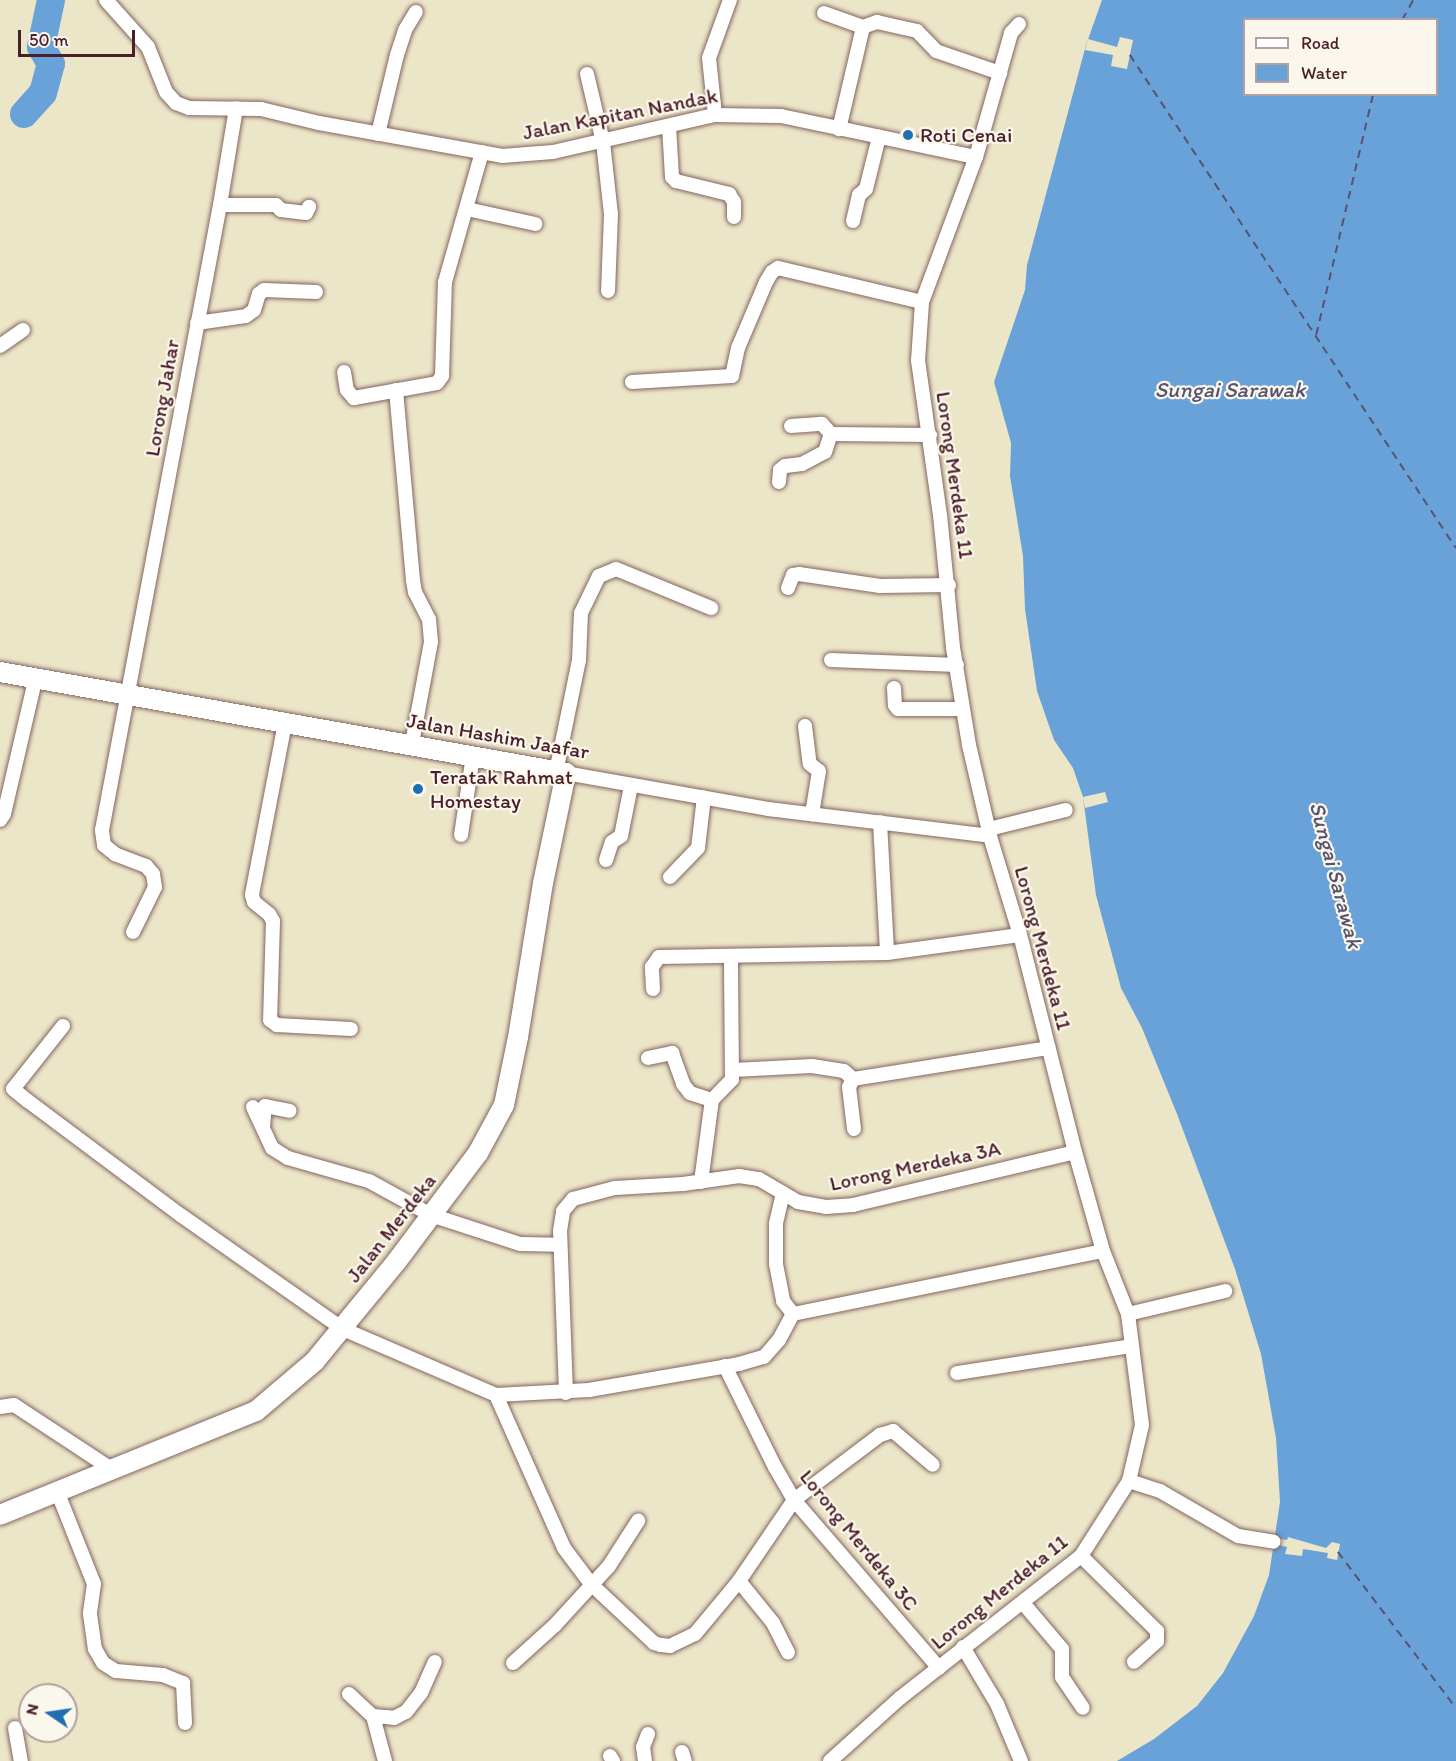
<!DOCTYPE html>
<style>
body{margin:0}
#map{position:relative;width:1456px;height:1761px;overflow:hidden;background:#ece6c8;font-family:Itim,sans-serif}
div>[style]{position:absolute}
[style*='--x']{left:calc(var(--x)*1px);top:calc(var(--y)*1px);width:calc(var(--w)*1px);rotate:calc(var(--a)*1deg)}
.water>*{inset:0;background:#68a2d8}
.pier>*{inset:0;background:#ece6c8}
.river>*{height:28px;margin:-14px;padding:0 14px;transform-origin:14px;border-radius:14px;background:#68a2d8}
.ferry>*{height:1.5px;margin-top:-0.75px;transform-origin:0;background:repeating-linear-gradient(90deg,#565370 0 8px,transparent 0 14px)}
.roads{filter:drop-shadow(0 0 2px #836562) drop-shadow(0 0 2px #836562)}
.street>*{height:14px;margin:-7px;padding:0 7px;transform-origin:7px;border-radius:7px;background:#fff}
.secondary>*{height:20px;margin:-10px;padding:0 10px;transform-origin:10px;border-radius:10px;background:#fff}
.dots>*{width:16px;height:16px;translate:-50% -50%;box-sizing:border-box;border:3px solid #fbf7ec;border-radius:50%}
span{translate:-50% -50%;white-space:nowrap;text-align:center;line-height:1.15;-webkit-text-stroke:4.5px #fbf7ec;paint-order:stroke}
.street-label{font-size:21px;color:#4a1f2b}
.poi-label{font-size:21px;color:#4a1f2b}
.left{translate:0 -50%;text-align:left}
.water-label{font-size:22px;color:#565370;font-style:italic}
.legend{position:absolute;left:1243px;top:18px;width:195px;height:78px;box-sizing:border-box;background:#fbf7ec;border:2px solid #b4a19f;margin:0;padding:8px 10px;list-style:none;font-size:18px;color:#4a1f2b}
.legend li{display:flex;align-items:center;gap:12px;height:30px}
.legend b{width:30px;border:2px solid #b4a19f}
.north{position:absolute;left:18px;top:1683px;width:60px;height:60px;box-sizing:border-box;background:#fbf7ec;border:2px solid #b4a19f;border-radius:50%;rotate:283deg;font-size:16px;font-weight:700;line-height:24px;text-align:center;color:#4a1f2b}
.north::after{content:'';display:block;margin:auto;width:21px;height:27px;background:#1f6fb2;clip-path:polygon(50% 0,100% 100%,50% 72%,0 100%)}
.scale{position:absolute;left:18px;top:30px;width:117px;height:27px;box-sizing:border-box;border:3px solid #4a1f2b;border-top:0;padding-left:8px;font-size:18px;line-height:21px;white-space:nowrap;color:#4a1f2b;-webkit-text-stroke:4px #fbf7ec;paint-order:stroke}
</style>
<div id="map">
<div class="water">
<i style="clip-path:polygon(evenodd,1102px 0,1456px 0,1456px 1761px,1117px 1761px,1154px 1739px,1197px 1706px,1223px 1673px,1254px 1616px,1269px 1575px,1280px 1502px,1276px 1438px,1261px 1354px,1235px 1269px,1177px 1114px,1142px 1028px,1121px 988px,1096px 895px,1083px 797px,1073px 768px,1054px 740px,1037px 691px,1025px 609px,1023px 556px,1010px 476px,1011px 443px,994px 382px,1025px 290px,1027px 265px,1086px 45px,1102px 0,1244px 20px,1436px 20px,1436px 94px,1244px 94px,1244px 20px)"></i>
</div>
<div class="pier">
<i style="clip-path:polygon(1120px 37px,1133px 40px,1127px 69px,1111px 66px,1113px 55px,1085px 50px,1088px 39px,1117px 47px)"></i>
<i style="clip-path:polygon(1105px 792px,1108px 802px,1085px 808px,1083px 797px)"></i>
<i style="clip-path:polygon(1288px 1537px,1326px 1548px,1332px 1542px,1340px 1544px,1337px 1560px,1327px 1558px,1328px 1553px,1303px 1549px,1302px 1556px,1285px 1554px,1287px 1547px,1274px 1544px,1275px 1538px,1287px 1540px)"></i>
</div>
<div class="river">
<i style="--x:24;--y:114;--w:28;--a:-48"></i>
<i style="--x:43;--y:93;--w:30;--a:-75"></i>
<i style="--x:51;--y:64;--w:20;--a:-120"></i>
<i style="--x:41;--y:47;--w:48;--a:-78"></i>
</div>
<div class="ferry">
<i style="--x:1402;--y:20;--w:23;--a:-61"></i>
<i style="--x:1130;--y:55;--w:591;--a:56.53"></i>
<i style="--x:1316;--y:335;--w:248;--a:-76.7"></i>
<i style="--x:1338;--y:1552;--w:196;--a:52.9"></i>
</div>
<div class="roads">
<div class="street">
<i style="--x:106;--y:0;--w:63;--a:48.2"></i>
<i style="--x:148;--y:47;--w:48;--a:68.2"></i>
<i style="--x:166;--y:92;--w:15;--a:48"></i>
<i style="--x:176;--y:103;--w:14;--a:21"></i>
<i style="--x:189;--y:108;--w:72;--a:0.8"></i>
<i style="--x:261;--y:109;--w:60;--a:13.6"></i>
<i style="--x:319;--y:123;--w:186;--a:10.2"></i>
<i style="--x:502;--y:156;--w:51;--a:-4.5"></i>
<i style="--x:553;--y:152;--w:166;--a:-12.9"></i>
<i style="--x:715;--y:115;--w:66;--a:0.9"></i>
<i style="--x:781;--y:116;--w:199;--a:11.9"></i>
<i style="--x:824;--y:13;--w:41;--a:19.7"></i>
<i style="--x:863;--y:27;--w:105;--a:103.2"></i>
<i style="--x:863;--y:27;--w:15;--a:-20"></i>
<i style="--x:877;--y:22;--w:41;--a:12.7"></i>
<i style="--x:917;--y:31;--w:28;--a:46"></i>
<i style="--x:936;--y:51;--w:68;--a:19"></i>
<i style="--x:587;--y:74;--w:70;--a:76.8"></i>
<i style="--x:603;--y:142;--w:72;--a:83.7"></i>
<i style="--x:611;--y:214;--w:77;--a:92.2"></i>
<i style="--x:715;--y:115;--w:57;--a:-96"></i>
<i style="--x:709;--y:58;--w:62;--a:-70.1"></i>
<i style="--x:669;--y:126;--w:51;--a:86.6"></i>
<i style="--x:672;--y:177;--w:6;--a:45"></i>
<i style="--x:676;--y:181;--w:55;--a:13.8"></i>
<i style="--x:729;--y:194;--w:9;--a:58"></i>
<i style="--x:734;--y:202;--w:15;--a:90"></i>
<i style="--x:378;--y:134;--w:81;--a:-76.5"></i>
<i style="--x:397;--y:55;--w:26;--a:-72"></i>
<i style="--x:405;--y:30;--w:21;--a:-59"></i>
<i style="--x:220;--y:205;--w:56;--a:0"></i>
<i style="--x:276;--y:205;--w:7;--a:45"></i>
<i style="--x:281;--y:210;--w:25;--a:7"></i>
<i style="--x:306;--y:213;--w:7;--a:-63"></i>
<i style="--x:467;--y:209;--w:70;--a:12.4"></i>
<i style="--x:853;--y:221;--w:27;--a:-77"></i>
<i style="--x:859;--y:195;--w:9;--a:-41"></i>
<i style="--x:866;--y:189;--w:54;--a:-76"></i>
<i style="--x:197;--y:323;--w:49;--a:-8.1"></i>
<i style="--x:246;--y:316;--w:10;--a:-37"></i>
<i style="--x:254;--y:310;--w:17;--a:-73"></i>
<i style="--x:259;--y:294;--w:6;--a:-39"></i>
<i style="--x:264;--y:290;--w:52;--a:2.2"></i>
<i style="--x:0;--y:346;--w:28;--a:-35"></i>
<i style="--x:344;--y:372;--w:18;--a:81"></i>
<i style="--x:347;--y:390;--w:11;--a:49"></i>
<i style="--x:354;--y:398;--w:84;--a:-10.2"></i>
<i style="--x:437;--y:383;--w:9;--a:-54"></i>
<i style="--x:442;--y:376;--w:94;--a:-88.2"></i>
<i style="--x:445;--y:282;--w:135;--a:-74.1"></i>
<i style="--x:632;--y:382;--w:100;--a:-3.4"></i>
<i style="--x:732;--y:376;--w:29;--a:-78"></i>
<i style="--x:738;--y:348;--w:72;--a:-67"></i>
<i style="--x:766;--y:282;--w:12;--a:-59"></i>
<i style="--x:772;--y:272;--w:7;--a:-34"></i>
<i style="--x:778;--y:268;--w:148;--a:13.3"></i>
<i style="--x:396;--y:390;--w:191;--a:84.9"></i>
<i style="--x:413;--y:580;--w:12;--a:81"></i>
<i style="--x:415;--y:592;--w:30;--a:63"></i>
<i style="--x:429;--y:619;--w:23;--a:85"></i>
<i style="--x:431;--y:642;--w:104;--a:100.6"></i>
<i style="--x:791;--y:426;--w:31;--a:-4"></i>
<i style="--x:822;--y:424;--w:13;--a:48"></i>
<i style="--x:779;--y:482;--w:12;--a:-85"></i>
<i style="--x:780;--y:470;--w:6;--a:-39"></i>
<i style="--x:785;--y:466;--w:17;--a:-7"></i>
<i style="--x:802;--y:464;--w:26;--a:-28"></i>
<i style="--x:825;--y:452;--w:19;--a:-72"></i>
<i style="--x:831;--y:434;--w:99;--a:0.6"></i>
<i style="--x:788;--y:588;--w:14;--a:-69"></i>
<i style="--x:793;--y:575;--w:6;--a:-9"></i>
<i style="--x:799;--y:574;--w:82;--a:8.4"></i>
<i style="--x:880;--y:586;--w:69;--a:-0.8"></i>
<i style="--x:831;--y:660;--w:126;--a:2.3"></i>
<i style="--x:894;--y:688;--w:17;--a:87"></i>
<i style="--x:895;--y:705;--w:5;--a:53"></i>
<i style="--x:898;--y:709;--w:65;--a:0"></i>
<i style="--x:285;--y:723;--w:175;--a:100.9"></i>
<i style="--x:252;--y:895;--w:7;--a:74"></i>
<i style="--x:254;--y:902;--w:19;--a:39"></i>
<i style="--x:269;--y:914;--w:8;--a:60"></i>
<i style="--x:273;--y:921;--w:99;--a:91.7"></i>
<i style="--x:270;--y:1020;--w:9;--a:36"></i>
<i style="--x:277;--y:1025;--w:74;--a:3.1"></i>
<i style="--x:805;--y:726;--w:38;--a:83"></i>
<i style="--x:810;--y:764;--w:11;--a:38"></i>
<i style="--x:819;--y:771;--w:44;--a:99.2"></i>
<i style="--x:556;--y:772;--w:114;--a:-78.4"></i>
<i style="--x:579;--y:660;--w:47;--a:-87.6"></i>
<i style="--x:581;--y:613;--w:41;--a:-64.1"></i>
<i style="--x:599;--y:576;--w:18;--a:-22"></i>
<i style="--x:616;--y:569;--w:103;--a:22.3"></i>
<i style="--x:566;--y:773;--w:205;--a:10.1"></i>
<i style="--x:768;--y:809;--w:224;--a:6.9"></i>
<i style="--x:0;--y:820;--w:7;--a:-56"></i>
<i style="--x:4;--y:814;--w:141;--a:-76.9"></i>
<i style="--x:880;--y:822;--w:131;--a:86.9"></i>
<i style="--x:989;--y:829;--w:79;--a:-13.9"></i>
<i style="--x:461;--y:835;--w:80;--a:-81.4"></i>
<i style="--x:606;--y:860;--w:19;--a:-72"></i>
<i style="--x:612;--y:842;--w:11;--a:-34"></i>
<i style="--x:621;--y:836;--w:51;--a:-78.7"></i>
<i style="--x:670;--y:877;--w:40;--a:-46"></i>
<i style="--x:698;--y:848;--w:51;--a:-83.3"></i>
<i style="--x:133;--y:932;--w:50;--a:-63.9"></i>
<i style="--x:155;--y:887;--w:13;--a:-99"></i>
<i style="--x:153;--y:874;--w:11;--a:-131"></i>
<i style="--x:146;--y:866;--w:33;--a:-159"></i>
<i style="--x:115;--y:854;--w:14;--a:-141"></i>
<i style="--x:104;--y:845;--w:15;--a:-98"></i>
<i style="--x:102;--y:830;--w:636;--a:-79.31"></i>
<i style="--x:220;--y:205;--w:98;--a:-80.6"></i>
<i style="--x:653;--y:989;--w:22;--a:-93"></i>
<i style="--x:652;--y:967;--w:12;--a:-55"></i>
<i style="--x:659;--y:957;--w:228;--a:-1"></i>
<i style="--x:887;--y:953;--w:134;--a:-7.7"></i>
<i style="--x:63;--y:1026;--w:80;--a:128.4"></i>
<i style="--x:13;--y:1089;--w:19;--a:39"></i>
<i style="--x:28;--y:1101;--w:192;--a:36.8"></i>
<i style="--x:182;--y:1216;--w:197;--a:35.1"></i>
<i style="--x:343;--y:1329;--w:167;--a:23.3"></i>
<i style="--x:496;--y:1395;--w:93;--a:-3.1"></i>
<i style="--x:589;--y:1390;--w:152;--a:-9.8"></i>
<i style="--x:739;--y:1364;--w:26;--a:-16"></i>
<i style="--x:764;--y:1357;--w:23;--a:-49"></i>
<i style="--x:779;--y:1340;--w:30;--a:-62"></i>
<i style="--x:793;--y:1314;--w:316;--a:-11.5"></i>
<i style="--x:648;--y:1058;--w:25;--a:-12"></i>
<i style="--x:672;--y:1053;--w:33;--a:70"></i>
<i style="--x:683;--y:1084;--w:11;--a:52"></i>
<i style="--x:690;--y:1093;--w:23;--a:18"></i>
<i style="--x:712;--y:1100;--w:29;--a:-46"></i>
<i style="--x:732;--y:1079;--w:123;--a:-90.5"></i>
<i style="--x:733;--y:1070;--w:79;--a:-2.9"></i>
<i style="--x:812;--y:1066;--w:32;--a:9"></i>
<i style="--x:844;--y:1071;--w:12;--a:42"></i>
<i style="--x:253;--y:1107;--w:45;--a:65.1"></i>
<i style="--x:272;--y:1148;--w:19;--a:32"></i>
<i style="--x:288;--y:1158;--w:84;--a:15.9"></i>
<i style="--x:369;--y:1181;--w:71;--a:28.7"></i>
<i style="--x:431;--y:1215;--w:94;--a:18"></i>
<i style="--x:520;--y:1244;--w:39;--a:1"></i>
<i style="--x:263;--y:1127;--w:21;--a:-85"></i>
<i style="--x:265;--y:1106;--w:25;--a:11"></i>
<i style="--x:854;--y:1129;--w:42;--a:-96.8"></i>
<i style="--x:849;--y:1087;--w:9;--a:-63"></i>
<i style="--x:853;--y:1079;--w:198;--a:-9"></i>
<i style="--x:701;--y:1182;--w:83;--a:-82.4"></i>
<i style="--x:783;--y:1193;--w:32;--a:103"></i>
<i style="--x:776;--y:1224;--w:40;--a:90"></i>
<i style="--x:776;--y:1264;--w:38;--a:79"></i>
<i style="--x:783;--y:1301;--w:16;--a:52"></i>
<i style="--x:1128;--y:1314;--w:100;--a:-13.3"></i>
<i style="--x:725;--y:1366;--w:113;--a:63.7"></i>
<i style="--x:775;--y:1467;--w:38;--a:60"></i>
<i style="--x:794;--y:1500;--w:222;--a:49.2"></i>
<i style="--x:957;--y:1373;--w:177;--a:-8.8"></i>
<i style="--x:566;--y:1393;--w:162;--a:-92.1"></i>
<i style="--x:560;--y:1231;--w:20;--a:-81"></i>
<i style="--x:563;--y:1211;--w:16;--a:-50"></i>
<i style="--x:573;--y:1199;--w:43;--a:-14.7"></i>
<i style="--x:615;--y:1188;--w:68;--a:-3.4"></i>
<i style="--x:683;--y:1184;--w:57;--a:-8.1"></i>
<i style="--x:739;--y:1176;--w:20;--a:9"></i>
<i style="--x:759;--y:1179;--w:45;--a:30.5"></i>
<i style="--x:798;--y:1202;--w:28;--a:10"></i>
<i style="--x:826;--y:1207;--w:27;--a:-4"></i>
<i style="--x:853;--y:1205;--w:228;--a:-13.4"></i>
<i style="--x:496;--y:1395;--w:167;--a:66"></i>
<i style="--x:564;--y:1548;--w:45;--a:53.1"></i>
<i style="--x:591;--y:1584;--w:86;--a:43.1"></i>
<i style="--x:654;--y:1643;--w:7;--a:16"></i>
<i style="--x:661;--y:1645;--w:9;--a:6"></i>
<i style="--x:670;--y:1646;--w:28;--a:-26"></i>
<i style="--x:695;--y:1634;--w:69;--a:-50.3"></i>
<i style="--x:739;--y:1581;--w:98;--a:-55.8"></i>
<i style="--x:794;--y:1500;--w:108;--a:-37.1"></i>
<i style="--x:880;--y:1435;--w:14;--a:-17"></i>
<i style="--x:893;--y:1431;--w:52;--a:40.4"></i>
<i style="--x:0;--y:1407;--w:14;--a:-8"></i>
<i style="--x:14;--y:1405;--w:118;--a:33.3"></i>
<i style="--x:1129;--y:1481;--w:33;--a:18"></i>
<i style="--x:1160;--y:1491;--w:90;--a:30"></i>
<i style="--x:1238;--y:1536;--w:36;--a:9"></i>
<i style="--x:57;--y:1491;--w:100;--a:68.3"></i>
<i style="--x:94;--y:1584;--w:30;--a:98"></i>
<i style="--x:90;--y:1614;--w:35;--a:82"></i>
<i style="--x:95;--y:1649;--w:16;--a:60"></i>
<i style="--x:103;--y:1663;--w:15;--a:32"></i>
<i style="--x:116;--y:1671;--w:47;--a:4.9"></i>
<i style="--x:163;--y:1675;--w:22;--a:22"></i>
<i style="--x:183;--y:1683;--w:40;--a:87.1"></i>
<i style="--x:1081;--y:1556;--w:107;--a:44.6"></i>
<i style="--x:1157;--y:1631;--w:10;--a:90"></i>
<i style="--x:1157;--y:1641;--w:31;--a:138"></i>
<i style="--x:739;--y:1581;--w:54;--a:51"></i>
<i style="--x:773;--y:1623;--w:33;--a:63"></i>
<i style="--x:1023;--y:1603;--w:60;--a:49.7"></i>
<i style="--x:1062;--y:1649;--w:28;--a:90"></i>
<i style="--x:1062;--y:1677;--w:37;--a:56"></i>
<i style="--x:963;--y:1647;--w:66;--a:59.2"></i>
<i style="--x:997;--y:1704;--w:62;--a:67.2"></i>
<i style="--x:513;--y:1663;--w:57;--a:-42.1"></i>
<i style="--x:555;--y:1625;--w:80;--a:-47.5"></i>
<i style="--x:609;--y:1566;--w:54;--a:-57.2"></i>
<i style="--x:349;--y:1694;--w:33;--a:43"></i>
<i style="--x:373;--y:1716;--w:47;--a:75.1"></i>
<i style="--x:373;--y:1716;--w:21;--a:5"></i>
<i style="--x:394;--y:1718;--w:13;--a:-27"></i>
<i style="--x:406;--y:1712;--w:24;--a:-52"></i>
<i style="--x:421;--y:1693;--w:34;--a:-66"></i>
<i style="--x:15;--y:1728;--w:34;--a:80"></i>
<i style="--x:682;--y:1752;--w:9;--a:72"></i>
<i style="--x:610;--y:1756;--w:6;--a:59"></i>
<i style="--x:645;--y:1761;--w:14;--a:-98"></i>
<i style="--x:643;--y:1747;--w:14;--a:-69"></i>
<i style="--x:830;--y:1761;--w:94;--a:-42"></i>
<i style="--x:900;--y:1698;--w:230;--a:-38.1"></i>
<i style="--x:1081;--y:1556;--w:89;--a:-57.4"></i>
<i style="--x:1129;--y:1481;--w:57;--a:-76.9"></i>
<i style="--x:1142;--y:1425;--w:112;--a:-97.2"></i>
<i style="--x:1128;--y:1314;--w:68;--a:-111.6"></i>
<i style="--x:1103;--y:1251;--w:103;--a:-105.8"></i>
<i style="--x:1075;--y:1152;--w:224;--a:-104.2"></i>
<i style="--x:1020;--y:935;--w:103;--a:-106.9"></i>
<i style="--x:990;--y:836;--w:93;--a:-103"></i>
<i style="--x:969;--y:745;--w:99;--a:-99.3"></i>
<i style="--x:953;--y:647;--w:133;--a:-95.6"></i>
<i style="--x:940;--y:515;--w:156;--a:-98.1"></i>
<i style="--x:918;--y:361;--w:59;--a:-86.1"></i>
<i style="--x:922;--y:302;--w:155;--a:-69.6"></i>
<i style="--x:976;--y:157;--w:129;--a:-74.2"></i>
<i style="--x:1011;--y:33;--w:12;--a:-48"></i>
</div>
<div class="secondary">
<i style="--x:0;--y:672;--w:575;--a:10.12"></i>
<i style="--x:566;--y:773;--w:112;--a:101.8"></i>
<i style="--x:543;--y:883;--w:156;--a:99.2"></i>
<i style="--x:518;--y:1037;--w:69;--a:101.6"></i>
<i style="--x:504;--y:1105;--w:55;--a:118.4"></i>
<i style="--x:478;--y:1153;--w:135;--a:126.9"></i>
<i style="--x:397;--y:1261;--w:129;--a:129.4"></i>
<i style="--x:315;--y:1361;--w:77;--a:139.7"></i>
<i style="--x:256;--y:1411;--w:276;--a:157.9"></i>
</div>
</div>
<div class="dots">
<i style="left:908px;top:135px;background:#1f6fb2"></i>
<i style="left:418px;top:789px;background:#1f6fb2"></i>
</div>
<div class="street-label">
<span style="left:620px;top:114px;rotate:-11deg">Jalan Kapitan Nandak</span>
<span style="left:162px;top:398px;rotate:-80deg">Lorong Jahar</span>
<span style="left:955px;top:475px;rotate:82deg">Lorong Merdeka 11</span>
<span style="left:498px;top:736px;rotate:10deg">Jalan Hashim Jaafar</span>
<span style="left:1043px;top:948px;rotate:75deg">Lorong Merdeka 11</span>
<span style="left:915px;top:1166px;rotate:-12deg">Lorong Merdeka 3A</span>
<span style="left:391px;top:1228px;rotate:-52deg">Jalan Merdeka</span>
<span style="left:859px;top:1540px;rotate:51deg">Lorong Merdeka 3C</span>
<span style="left:999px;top:1592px;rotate:-39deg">Lorong Merdeka 11</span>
</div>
<div class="poi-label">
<span class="left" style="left:920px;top:135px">Roti Cenai</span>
<span class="left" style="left:430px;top:789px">Teratak Rahmat<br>Homestay</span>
</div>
<div class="water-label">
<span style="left:1230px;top:390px">Sungai Sarawak</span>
<span style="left:1336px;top:875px;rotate:75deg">Sungai Sarawak</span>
</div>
<ul class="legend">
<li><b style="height:8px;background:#fff"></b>Road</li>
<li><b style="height:16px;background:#68a2d8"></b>Water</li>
</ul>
<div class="north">N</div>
<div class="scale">50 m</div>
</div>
